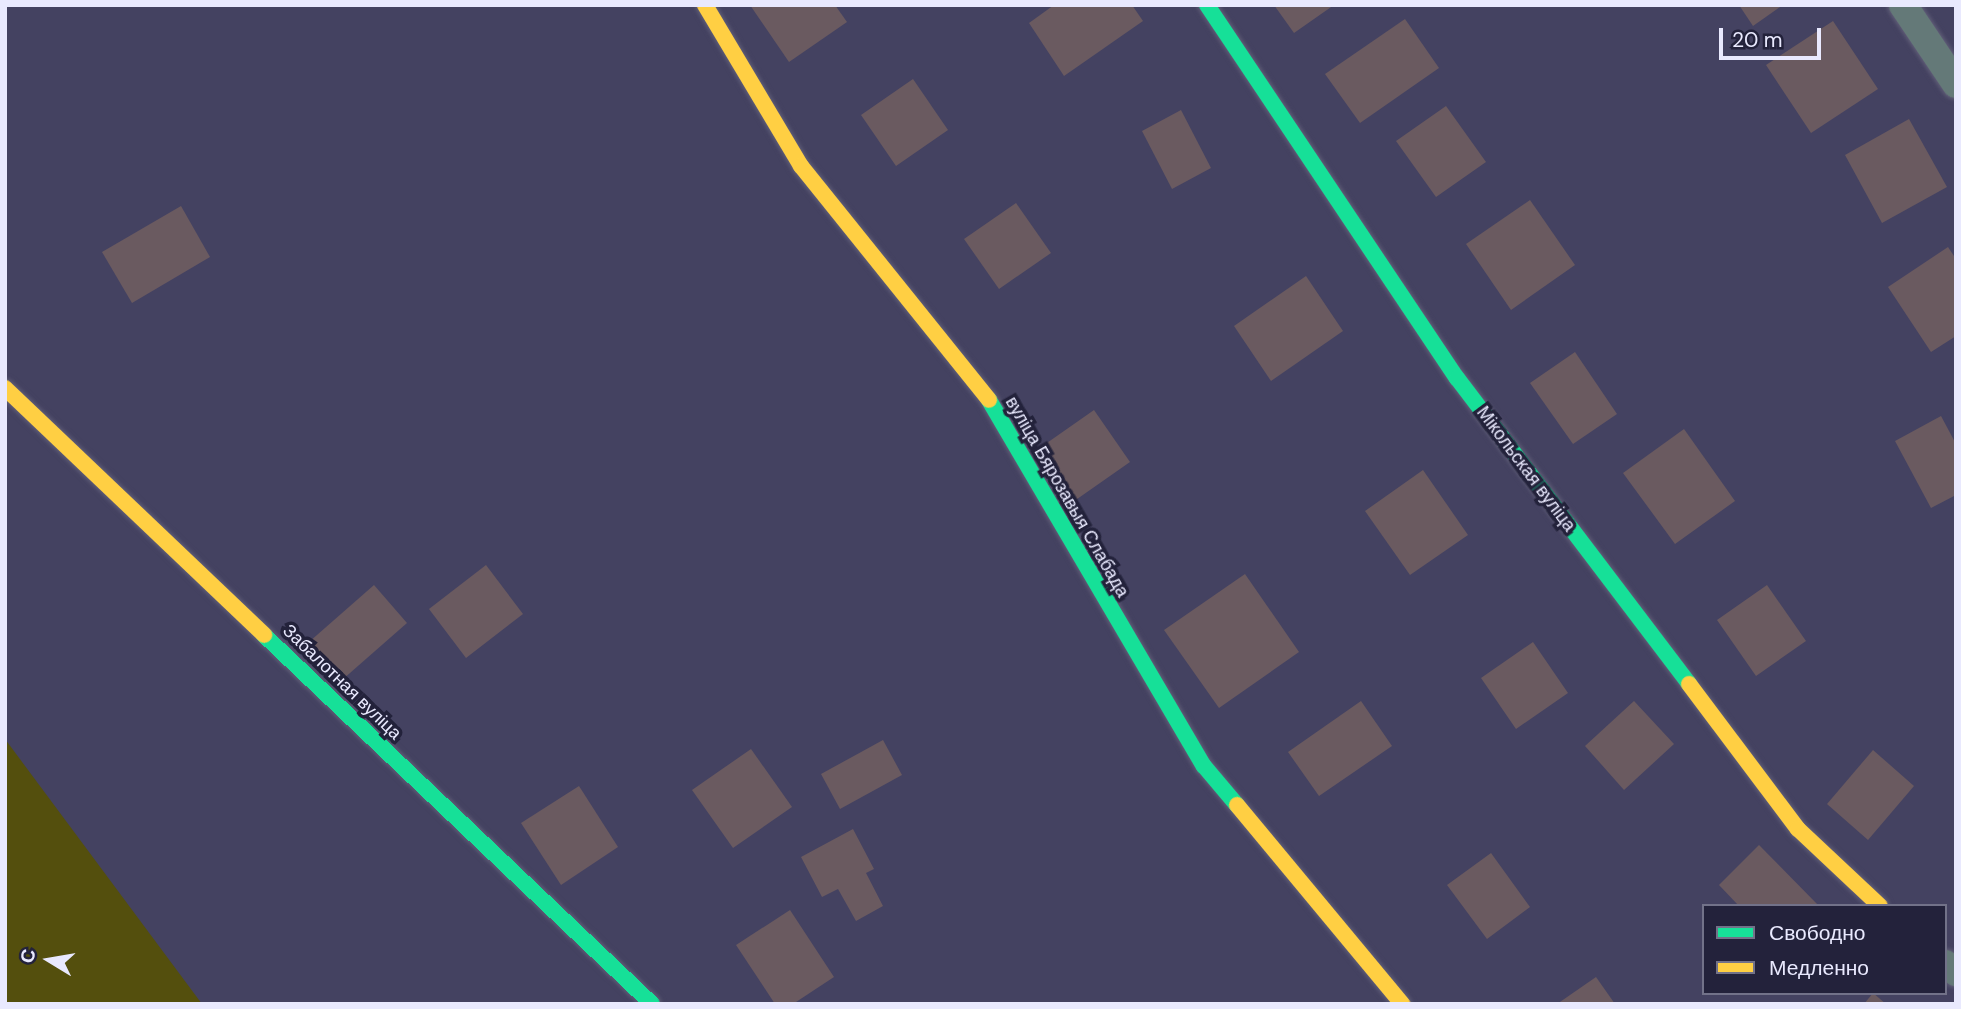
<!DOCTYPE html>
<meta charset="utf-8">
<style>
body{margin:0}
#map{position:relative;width:1961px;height:1009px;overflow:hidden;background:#444261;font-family:"DM Sans",sans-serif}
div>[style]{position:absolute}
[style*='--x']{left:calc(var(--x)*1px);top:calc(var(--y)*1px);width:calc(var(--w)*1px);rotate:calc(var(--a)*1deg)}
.green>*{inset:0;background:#544f0d}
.building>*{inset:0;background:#6a5a60}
.roads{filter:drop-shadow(0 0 2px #615f78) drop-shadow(0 0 2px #615f78)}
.street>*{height:28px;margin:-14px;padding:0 14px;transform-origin:14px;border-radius:14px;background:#647978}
.fast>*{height:16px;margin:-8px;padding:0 8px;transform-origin:8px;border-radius:8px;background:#16e098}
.slow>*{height:16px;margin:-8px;padding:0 8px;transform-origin:8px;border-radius:8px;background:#ffcf43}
span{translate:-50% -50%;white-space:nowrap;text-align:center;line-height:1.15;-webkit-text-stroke:7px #23223b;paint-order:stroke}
.street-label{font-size:18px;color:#e9e9fe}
.frame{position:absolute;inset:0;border:7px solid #e9e9fe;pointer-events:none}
.legend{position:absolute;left:1702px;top:904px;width:245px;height:91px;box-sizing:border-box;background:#23223b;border:2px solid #727289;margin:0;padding:9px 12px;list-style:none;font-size:21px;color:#e9e9fe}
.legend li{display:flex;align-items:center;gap:14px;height:35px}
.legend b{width:35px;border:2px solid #727289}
.north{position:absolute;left:14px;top:925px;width:70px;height:70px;-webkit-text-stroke:5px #23223b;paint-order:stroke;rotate:281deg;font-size:19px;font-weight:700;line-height:28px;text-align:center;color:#e9e9fe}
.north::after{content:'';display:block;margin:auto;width:24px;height:32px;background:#e9e9fe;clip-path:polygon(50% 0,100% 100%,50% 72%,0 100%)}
.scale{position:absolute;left:1719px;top:28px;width:102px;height:32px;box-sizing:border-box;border:4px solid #e9e9fe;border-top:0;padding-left:9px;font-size:21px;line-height:24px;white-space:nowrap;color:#e9e9fe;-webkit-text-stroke:5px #23223b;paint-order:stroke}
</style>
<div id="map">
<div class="green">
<i style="clip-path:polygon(5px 739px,202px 1004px,5px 1004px)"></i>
</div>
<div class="building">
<i style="clip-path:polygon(750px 5px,835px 5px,847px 22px,789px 62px)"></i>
<i style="clip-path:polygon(1054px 5px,1132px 5px,1143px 21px,1064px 76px,1029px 23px)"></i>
<i style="clip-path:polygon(1274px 5px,1334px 5px,1294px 33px)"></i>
<i style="clip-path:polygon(1739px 5px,1783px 5px,1753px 26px)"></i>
<i style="clip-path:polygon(1405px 19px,1439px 68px,1360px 123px,1325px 74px)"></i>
<i style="clip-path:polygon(1833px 21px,1878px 89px,1811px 133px,1766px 65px)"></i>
<i style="clip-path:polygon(913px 79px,948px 130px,896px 166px,861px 115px)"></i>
<i style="clip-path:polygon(1446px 106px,1486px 162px,1436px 197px,1396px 141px)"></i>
<i style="clip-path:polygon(1181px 110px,1211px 168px,1172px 189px,1142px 131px)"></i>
<i style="clip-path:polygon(1909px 119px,1947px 187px,1882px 223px,1845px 155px)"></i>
<i style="clip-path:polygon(1530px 200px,1575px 265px,1511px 310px,1466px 244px)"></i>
<i style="clip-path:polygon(1016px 203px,1051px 253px,999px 289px,964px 239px)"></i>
<i style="clip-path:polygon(181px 206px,210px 257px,132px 303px,102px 252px)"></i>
<i style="clip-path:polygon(1948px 247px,1956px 259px,1956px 336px,1931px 352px,1888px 287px)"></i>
<i style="clip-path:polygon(1306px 276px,1343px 331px,1271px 381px,1234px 326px)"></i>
<i style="clip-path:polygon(1575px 352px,1617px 414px,1573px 444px,1530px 383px)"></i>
<i style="clip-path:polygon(1094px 410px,1130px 462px,1070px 504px,1034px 452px)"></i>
<i style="clip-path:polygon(1941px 416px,1956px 444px,1956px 495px,1931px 508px,1895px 441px)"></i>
<i style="clip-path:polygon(1684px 429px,1735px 501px,1675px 544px,1623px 473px)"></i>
<i style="clip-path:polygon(1423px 470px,1468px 535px,1410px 575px,1365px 511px)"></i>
<i style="clip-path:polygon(486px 565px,523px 614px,466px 658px,429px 609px)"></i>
<i style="clip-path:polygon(1245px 574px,1299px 652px,1219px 708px,1164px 630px)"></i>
<i style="clip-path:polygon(374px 585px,407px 623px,342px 680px,309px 642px)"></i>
<i style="clip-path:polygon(1767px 585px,1806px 641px,1756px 676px,1717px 620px)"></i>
<i style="clip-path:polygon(1533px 642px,1568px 693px,1516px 729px,1481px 678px)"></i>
<i style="clip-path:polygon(1361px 701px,1392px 746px,1319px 796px,1288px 752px)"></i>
<i style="clip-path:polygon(1634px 701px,1674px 744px,1624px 790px,1585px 746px)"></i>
<i style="clip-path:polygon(883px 740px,902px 775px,840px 809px,821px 774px)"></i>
<i style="clip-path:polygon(751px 749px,792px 807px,733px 848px,692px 790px)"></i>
<i style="clip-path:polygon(1873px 750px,1914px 786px,1868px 840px,1827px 804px)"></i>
<i style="clip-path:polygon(579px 786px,618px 847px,561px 885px,521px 823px)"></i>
<i style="clip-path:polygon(853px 829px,874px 869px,866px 873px,883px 906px,856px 921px,838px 889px,822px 897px,801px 857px)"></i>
<i style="clip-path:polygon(1759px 845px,1819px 906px,1739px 906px,1719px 885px)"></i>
<i style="clip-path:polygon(1491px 853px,1530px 907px,1487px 939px,1447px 885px)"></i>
<i style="clip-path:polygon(790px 910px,834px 977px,793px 1004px,775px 1004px,736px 945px)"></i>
<i style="clip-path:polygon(1596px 977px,1615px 1004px,1557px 1004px)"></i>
<i style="clip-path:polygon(1873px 993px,1886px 1004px,1864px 1004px)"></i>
</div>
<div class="roads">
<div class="street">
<i style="--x:1903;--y:5;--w:95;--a:56.1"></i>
<i style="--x:1945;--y:964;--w:14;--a:36"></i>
</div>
<div class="fast">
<i style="--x:1207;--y:5;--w:449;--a:56.2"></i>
<i style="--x:1457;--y:378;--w:384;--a:52.8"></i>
<i style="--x:989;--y:400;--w:424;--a:59.6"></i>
<i style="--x:1204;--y:766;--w:51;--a:49.8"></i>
<i style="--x:264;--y:635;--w:535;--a:43.56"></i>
</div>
<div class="slow">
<i style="--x:705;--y:5;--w:187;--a:59.2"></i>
<i style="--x:801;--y:166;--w:300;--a:51.2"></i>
<i style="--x:5;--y:388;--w:358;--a:43.6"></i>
<i style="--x:1689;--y:684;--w:181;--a:53.1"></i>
<i style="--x:1798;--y:829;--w:112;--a:43.2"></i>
<i style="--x:1237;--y:805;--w:259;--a:50.3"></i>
</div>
</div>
<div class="street-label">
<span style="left:1526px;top:469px;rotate:53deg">Мікольская вуліца</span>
<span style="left:1067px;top:497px;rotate:60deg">вуліца Бярозавыя Слабада</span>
<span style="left:342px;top:682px;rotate:44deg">Забалотная вуліца</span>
</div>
<div class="frame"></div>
<ul class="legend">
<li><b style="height:9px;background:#16e098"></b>Свободно</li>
<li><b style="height:9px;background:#ffcf43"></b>Медленно</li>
</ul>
<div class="north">С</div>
<div class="scale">20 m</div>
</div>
